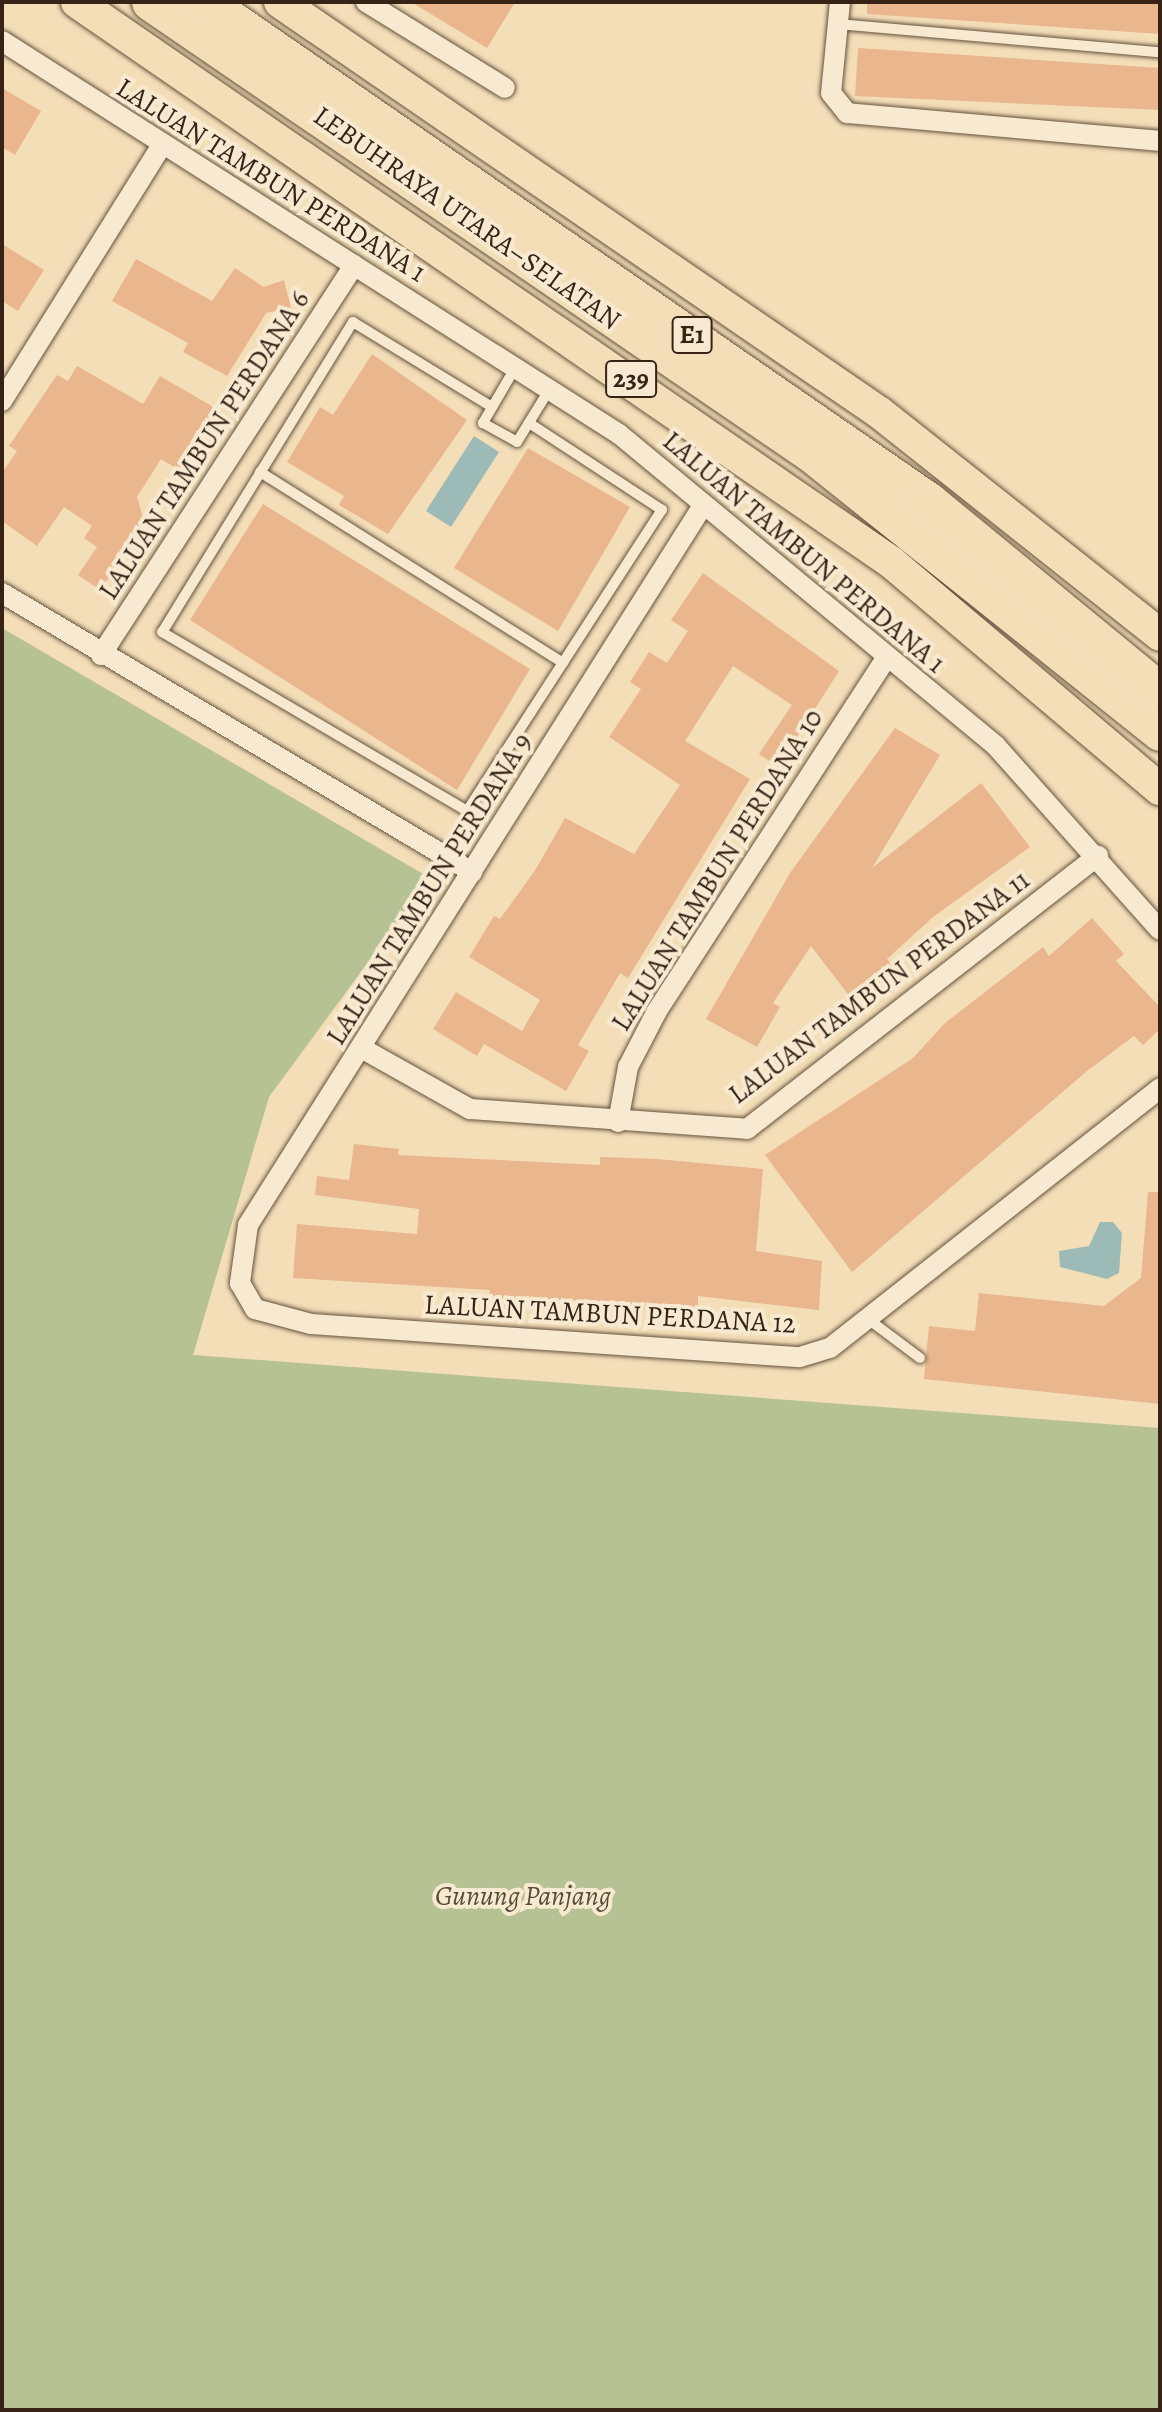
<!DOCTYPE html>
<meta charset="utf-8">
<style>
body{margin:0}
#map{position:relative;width:1162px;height:2412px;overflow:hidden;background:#f3deb8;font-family:Alegreya,serif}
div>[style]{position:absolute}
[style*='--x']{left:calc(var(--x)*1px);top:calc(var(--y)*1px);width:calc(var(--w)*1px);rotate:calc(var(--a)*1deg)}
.green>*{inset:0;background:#b6c293}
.water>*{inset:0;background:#9dbbb6}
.building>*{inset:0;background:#e9b68e}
.roads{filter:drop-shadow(0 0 2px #65523e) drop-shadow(0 0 2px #65523e)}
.service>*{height:10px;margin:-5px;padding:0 5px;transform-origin:5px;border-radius:5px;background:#f7ead1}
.minor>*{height:20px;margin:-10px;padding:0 10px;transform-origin:10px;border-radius:10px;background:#f7ead1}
.primary>*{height:32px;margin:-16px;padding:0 16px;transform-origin:16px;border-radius:16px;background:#f3deb8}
.motorway>*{height:38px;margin:-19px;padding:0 19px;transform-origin:19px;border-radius:19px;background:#f3deb8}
span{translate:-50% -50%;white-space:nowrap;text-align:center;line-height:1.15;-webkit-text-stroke:8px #f7ead1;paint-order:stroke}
.shield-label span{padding:2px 6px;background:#f7ead1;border:2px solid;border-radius:6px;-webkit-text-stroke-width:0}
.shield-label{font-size:26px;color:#362316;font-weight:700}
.street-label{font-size:28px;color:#362316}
.park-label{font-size:28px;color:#564b35;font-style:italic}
.frame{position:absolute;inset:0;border:4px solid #362316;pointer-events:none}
</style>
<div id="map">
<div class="green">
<i style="clip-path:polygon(2px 628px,430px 878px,269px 1097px,193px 1355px,1160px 1428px,1160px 2410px,2px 2410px)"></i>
</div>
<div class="water">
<i style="clip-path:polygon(474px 436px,499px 452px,451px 527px,426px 511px)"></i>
<i style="clip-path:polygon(1100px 1222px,1113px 1222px,1122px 1233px,1119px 1273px,1107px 1279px,1060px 1267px,1059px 1251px,1089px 1246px)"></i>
</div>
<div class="building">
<i style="clip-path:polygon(411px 2px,515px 2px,487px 48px)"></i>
<i style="clip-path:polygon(867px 2px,1160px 2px,1160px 34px,867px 14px)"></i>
<i style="clip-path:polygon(858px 48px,1160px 68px,1160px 110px,855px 96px)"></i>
<i style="clip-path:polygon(2px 88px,41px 111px,15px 155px,2px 147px)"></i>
<i style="clip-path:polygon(2px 244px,44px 270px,18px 311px,2px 301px)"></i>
<i style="clip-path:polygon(136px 259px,212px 301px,235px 268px,264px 287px,284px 280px,291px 308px,266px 313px,227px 376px,183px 352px,188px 343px,112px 301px)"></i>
<i style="clip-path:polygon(372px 354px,467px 420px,388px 534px,339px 505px,344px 496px,287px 462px,320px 407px,333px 415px)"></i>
<i style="clip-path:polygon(77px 366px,143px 404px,160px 376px,215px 408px,179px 470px,161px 459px,137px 497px,145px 524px,100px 590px,78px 575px,97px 547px,84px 538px,92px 526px,64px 507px,37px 546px,2px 521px,2px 473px,17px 451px,9px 446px,57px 375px,68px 381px)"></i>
<i style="clip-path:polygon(528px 448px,630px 507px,558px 631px,454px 568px)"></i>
<i style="clip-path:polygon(263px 504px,530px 669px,457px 790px,190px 620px)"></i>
<i style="clip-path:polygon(703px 573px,839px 671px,778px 767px,759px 754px,792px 705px,733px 666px,685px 741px,750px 779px,628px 978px,620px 973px,578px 1045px,589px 1051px,566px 1091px,484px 1044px,477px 1056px,433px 1029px,456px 992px,522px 1031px,540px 1000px,469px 957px,494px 916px,500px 919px,536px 869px,565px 818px,634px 854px,680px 785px,609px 737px,641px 689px,630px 682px,649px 652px,667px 663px,688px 631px,671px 620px)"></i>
<i style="clip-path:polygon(895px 728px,940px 755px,872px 868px,981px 783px,1030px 847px,933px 917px,887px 959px,896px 970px,854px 1002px,811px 946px,773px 1003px,780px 1007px,757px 1047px,706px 1019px,790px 873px)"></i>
<i style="clip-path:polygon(1092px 918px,1124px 954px,1116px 961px,1160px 1007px,1160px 1029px,1143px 1045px,1134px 1036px,1087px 1071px,852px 1272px,765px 1155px,913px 1058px,945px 1023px,1043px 947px,1049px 956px)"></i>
<i style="clip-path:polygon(354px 1144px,399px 1149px,398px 1155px,600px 1165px,600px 1157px,658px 1159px,763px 1169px,756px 1251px,822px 1261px,819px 1310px,698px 1296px,698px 1313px,638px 1310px,638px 1323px,612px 1322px,613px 1302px,517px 1298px,516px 1315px,488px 1312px,490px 1290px,293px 1278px,297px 1224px,417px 1234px,419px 1209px,315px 1195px,317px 1176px,349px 1180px)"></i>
<i style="clip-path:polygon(1148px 1192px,1160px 1192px,1160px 1404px,924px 1379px,929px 1326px,975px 1331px,979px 1293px,1104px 1306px,1141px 1278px)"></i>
</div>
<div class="roads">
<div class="service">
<i style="--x:837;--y:24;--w:324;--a:5"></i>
<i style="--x:515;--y:368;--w:64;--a:120.2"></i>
<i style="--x:483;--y:423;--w:39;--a:29"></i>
<i style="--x:517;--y:442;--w:61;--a:-58.4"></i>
<i style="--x:492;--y:407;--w:163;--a:-148.6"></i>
<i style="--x:353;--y:322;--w:364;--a:121.6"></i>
<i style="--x:162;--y:632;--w:354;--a:30.4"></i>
<i style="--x:467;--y:811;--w:359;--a:-57.1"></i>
<i style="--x:662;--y:510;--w:159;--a:-146.8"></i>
<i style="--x:260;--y:472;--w:358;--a:32.2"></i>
<i style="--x:868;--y:1319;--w:65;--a:36.9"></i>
</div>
<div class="minor">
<i style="--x:366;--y:2;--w:163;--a:31.7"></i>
<i style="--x:840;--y:2;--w:91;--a:95.6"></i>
<i style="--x:831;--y:93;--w:26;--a:51"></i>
<i style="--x:847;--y:113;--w:314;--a:5.1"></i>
<i style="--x:2;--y:41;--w:732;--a:32.5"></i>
<i style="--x:619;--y:434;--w:489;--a:39.6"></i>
<i style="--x:996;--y:746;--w:246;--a:48.3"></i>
<i style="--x:2;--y:401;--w:302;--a:-58"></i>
<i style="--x:702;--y:507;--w:849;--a:122.31"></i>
<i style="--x:248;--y:1225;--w:59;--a:97.9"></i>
<i style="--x:240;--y:1283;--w:30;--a:60"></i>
<i style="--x:255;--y:1309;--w:58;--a:15"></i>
<i style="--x:311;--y:1324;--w:490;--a:3.9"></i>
<i style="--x:800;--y:1357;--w:31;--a:-17"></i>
<i style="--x:830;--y:1348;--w:420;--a:-38.2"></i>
<i style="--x:2;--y:593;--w:547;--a:30.69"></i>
<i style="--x:101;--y:655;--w:465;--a:-57"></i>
<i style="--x:363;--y:1049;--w:123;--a:29.3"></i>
<i style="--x:470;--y:1109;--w:278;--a:4.1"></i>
<i style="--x:747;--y:1129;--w:445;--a:-37.9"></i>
<i style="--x:618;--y:1122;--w:56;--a:-79.7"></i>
<i style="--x:628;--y:1067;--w:63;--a:-62.6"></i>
<i style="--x:657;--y:1011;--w:421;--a:-57"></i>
</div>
<div class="primary">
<i style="--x:77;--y:2;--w:988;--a:34.53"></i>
<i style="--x:891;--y:562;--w:352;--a:40.2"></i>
<i style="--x:280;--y:2;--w:727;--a:34.41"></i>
<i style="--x:880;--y:413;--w:357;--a:38.4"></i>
</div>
<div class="motorway">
<i style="--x:151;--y:2;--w:799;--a:34.35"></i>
<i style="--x:811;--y:453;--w:447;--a:38.6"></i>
<i style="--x:205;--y:2;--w:880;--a:34.63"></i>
<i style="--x:929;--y:502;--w:299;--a:39.4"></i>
</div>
</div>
<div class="shield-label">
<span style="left:692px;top:335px">E1</span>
<span style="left:631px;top:379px">239</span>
</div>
<div class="street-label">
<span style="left:271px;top:180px;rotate:32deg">LALUAN TAMBUN PERDANA 1</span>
<span style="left:467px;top:218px;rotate:35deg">LEBUHRAYA UTARA–SELATAN</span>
<span style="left:204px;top:445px;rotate:-57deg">LALUAN TAMBUN PERDANA 6</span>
<span style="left:804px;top:552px;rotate:40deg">LALUAN TAMBUN PERDANA 1</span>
<span style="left:717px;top:870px;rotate:-58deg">LALUAN TAMBUN PERDANA 10</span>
<span style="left:429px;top:889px;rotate:-58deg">LALUAN TAMBUN PERDANA 9</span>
<span style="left:879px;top:987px;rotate:-37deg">LALUAN TAMBUN PERDANA 11</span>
<span style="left:610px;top:1314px;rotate:3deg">LALUAN TAMBUN PERDANA 12</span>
</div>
<div class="park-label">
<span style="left:523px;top:1896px">Gunung Panjang</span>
</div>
<div class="frame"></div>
</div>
